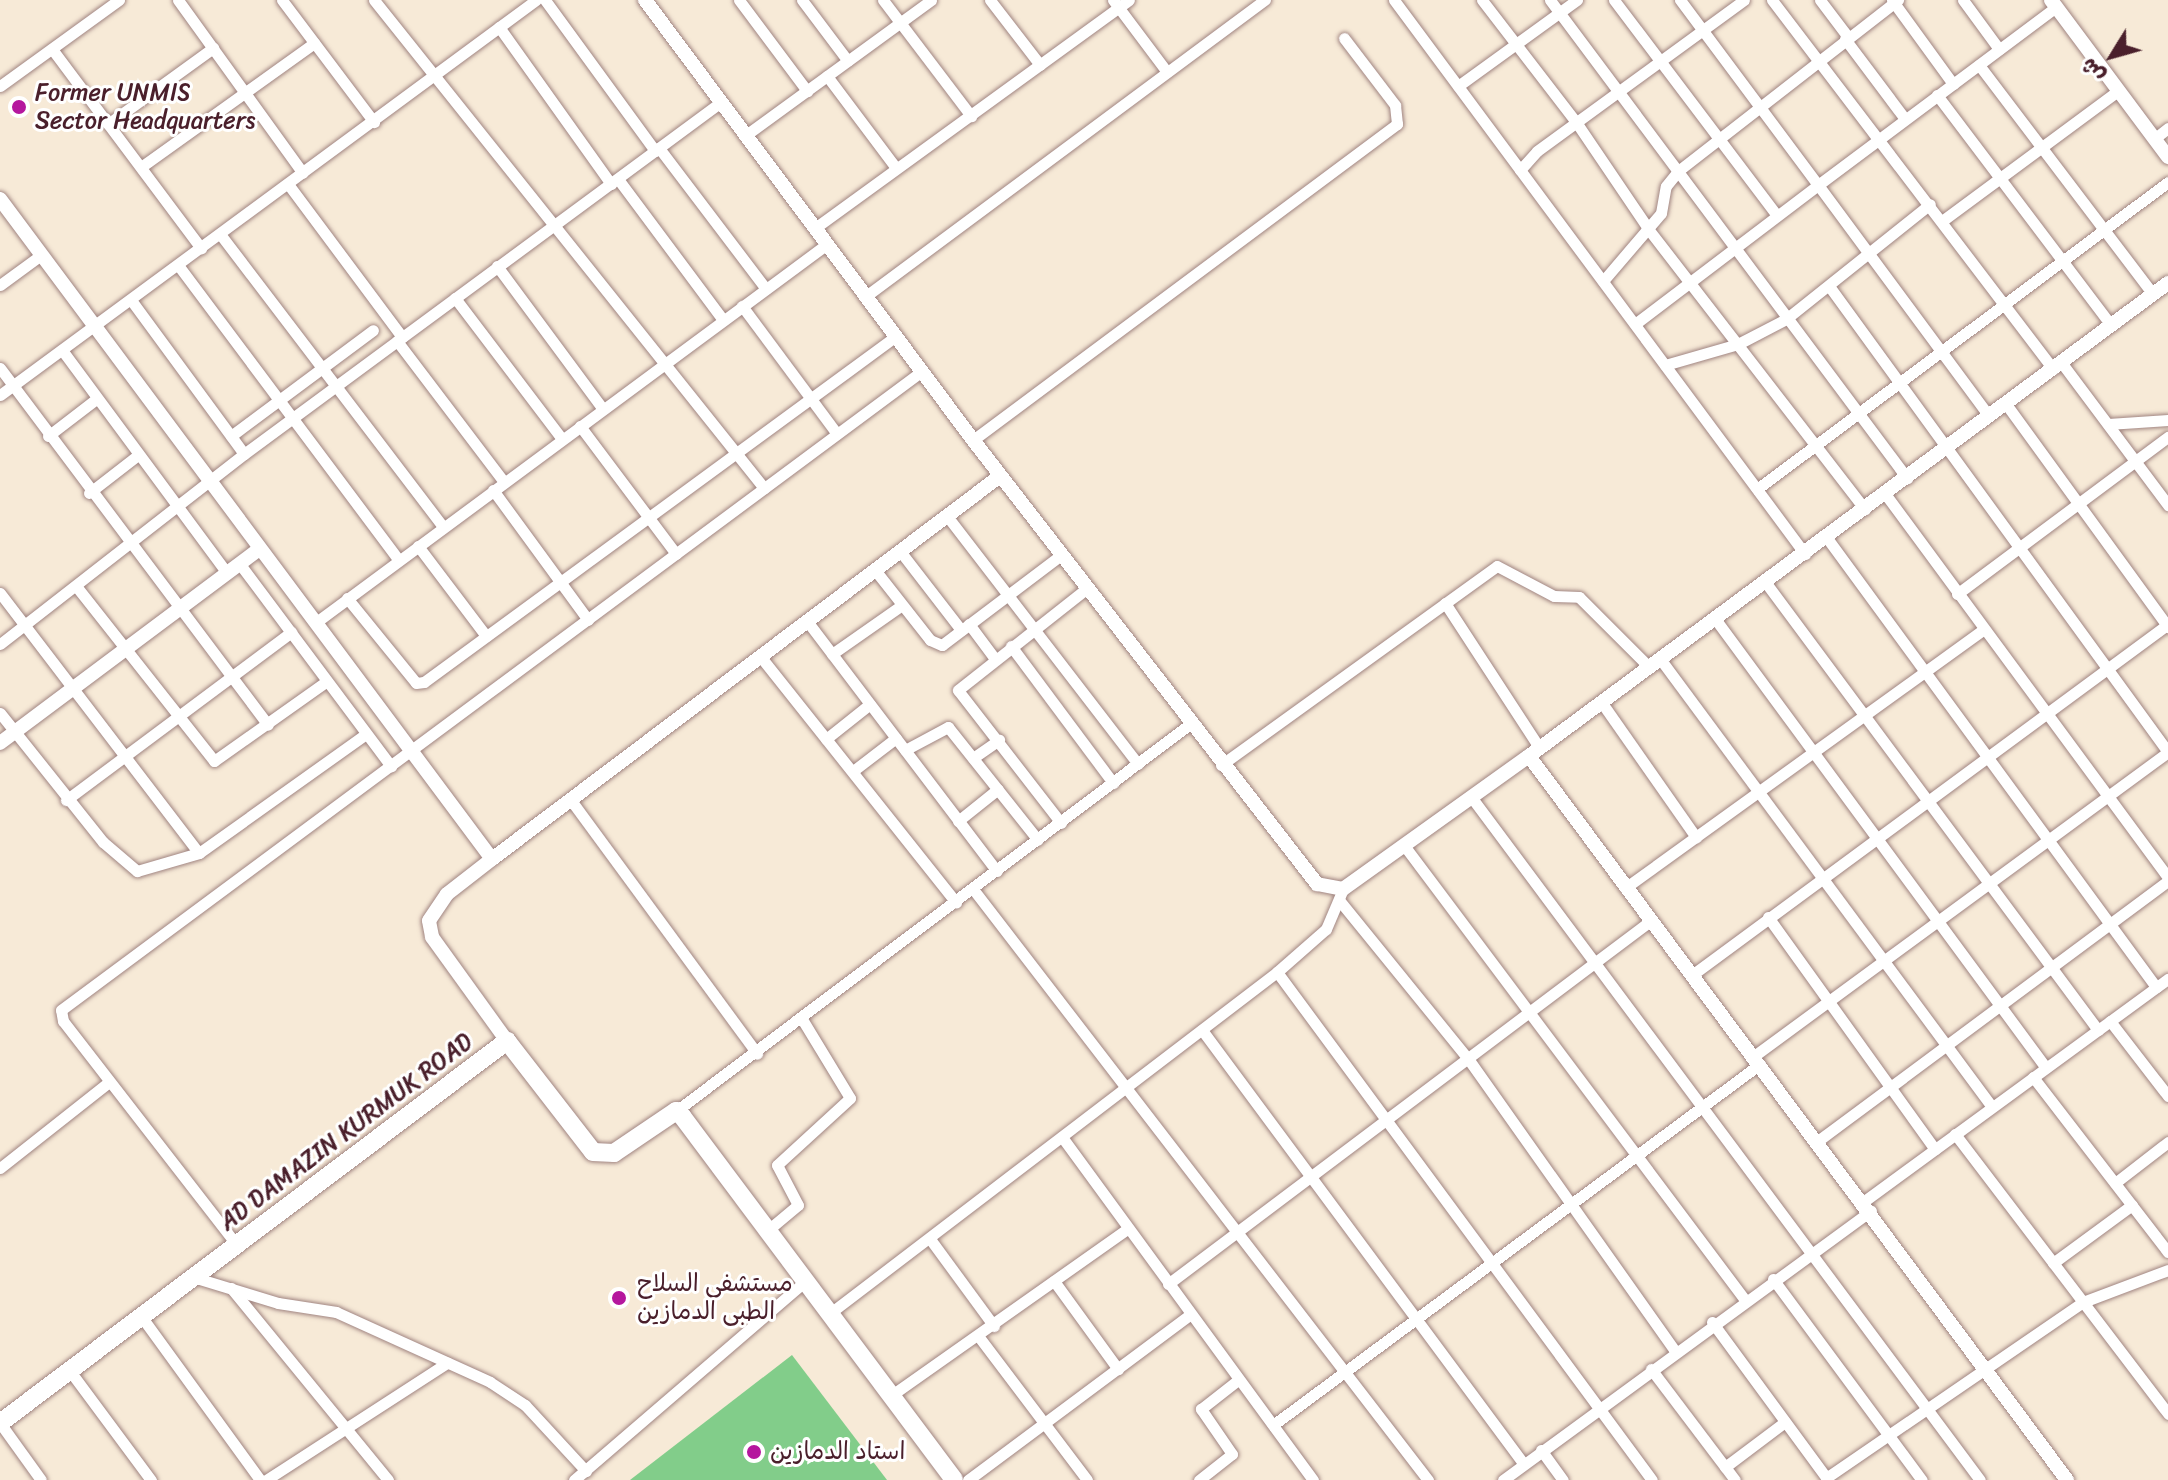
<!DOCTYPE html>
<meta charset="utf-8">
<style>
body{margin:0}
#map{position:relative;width:2168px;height:1480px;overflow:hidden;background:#f7ead7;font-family:Sriracha,"Playpen Sans Arabic",sans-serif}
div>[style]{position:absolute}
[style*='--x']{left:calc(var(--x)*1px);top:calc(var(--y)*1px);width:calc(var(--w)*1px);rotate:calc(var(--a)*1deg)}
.green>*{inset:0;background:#82cd8a}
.roads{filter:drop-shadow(0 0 2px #a08481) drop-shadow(0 0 2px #a08481)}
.minor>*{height:11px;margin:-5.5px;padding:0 5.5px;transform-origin:5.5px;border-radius:5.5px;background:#fff}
.tertiary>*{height:14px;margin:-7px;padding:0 7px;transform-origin:7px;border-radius:7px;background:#fff}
.trunk>*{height:18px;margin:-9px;padding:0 9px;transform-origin:9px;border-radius:9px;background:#fff}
.dots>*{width:22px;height:22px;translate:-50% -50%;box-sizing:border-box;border:4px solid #fff;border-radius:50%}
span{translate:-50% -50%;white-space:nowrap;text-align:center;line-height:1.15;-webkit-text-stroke:6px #fff;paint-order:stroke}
.poi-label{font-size:24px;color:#4a1f2b}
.left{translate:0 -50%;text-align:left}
.street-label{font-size:24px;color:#4a1f2b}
.north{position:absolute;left:2072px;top:16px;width:80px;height:80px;-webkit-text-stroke:6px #fff;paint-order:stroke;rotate:233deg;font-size:22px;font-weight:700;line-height:32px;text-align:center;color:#4a1f2b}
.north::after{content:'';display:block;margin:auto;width:28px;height:36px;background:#4a1f2b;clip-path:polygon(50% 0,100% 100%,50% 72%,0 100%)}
</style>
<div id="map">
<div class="green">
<i style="clip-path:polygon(792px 1355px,887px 1480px,630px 1480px)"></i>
</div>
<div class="roads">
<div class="minor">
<i style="--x:178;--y:0;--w:213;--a:54.2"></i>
<i style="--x:282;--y:0;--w:153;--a:53"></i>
<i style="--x:374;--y:0;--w:625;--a:51.37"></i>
<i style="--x:545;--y:0;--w:187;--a:53.9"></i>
<i style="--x:739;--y:0;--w:114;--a:53.2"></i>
<i style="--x:802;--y:0;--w:76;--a:53"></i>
<i style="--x:883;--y:0;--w:146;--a:52.8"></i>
<i style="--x:990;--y:0;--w:82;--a:52.4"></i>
<i style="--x:1113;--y:0;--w:90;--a:53.1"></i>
<i style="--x:1394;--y:0;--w:690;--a:53.43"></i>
<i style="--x:1482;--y:0;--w:154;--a:52.4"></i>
<i style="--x:1576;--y:122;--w:130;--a:55.9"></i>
<i style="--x:1649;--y:230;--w:353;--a:52.3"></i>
<i style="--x:1550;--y:0;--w:597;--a:53.25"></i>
<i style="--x:1614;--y:0;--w:268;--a:52.9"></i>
<i style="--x:1772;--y:0;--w:464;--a:52.7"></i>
<i style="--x:1820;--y:0;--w:46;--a:52.9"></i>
<i style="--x:1892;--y:0;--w:104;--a:54"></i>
<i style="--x:1963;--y:0;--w:61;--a:53.7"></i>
<i style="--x:499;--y:27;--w:193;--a:54.5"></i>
<i style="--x:1845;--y:39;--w:100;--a:53.1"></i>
<i style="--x:52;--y:49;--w:249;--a:53.2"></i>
<i style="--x:1979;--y:65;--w:288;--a:52.8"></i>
<i style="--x:827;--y:76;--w:115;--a:53.1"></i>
<i style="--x:0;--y:86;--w:147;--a:-35.9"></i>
<i style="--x:1458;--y:86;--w:147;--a:-35.9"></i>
<i style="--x:1937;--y:95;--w:288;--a:52.9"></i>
<i style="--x:108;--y:124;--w:130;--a:-35.9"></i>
<i style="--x:746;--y:135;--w:229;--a:-36.1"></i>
<i style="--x:2154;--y:139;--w:18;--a:-38"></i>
<i style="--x:659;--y:148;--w:177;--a:52.8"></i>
<i style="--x:141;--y:167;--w:213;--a:-35.6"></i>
<i style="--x:1520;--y:170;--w:25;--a:-48"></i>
<i style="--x:1537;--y:151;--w:256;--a:-36.1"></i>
<i style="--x:618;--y:179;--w:176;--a:53.3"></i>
<i style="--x:288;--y:184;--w:191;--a:53.3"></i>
<i style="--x:1942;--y:221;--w:219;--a:-36.5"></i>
<i style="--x:815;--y:228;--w:388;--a:-36"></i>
<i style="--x:220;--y:234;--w:368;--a:52.7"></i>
<i style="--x:178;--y:265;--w:367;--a:53.2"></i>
<i style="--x:497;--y:266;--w:178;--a:53.5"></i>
<i style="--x:1603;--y:281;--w:89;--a:-49.5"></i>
<i style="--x:1661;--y:213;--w:27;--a:-80"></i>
<i style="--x:1666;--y:186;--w:19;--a:-51"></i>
<i style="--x:1678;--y:171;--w:279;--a:-37.9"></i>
<i style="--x:0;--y:285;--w:51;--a:-36.2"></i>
<i style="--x:1829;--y:286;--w:576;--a:53.97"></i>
<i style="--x:866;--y:296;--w:497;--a:-36.6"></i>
<i style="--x:455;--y:298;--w:177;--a:52.8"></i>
<i style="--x:131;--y:300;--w:191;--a:53.7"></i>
<i style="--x:742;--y:306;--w:159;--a:53.4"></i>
<i style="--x:1635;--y:324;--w:230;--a:-37.2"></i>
<i style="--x:1818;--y:185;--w:231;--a:-126.7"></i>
<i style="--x:397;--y:341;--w:177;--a:52.8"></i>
<i style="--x:62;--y:350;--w:277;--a:53.5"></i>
<i style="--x:2061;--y:362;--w:179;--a:53.2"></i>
<i style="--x:1665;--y:365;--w:76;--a:-16"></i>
<i style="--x:1738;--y:344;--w:54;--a:-27.5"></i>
<i style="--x:1786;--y:319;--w:184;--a:-38.6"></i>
<i style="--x:0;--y:368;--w:446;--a:53.1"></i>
<i style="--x:0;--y:395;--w:666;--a:-36.39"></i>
<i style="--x:2006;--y:404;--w:276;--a:54"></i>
<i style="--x:1989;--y:416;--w:287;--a:-126.5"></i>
<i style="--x:1818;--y:185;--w:297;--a:-36.8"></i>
<i style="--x:2108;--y:424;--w:60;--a:-3.8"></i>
<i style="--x:580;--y:426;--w:160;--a:53.1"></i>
<i style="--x:48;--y:436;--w:61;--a:-37.6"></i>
<i style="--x:231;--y:436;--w:177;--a:-36.7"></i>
<i style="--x:973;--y:440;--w:529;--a:-36.7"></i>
<i style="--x:1397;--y:124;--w:19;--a:-96"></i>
<i style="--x:1395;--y:105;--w:84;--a:-127.3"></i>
<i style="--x:1757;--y:489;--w:513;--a:-36.76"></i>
<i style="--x:493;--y:490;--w:161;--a:53.8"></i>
<i style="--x:89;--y:493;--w:62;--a:-37.8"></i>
<i style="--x:1886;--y:495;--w:476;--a:53.6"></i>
<i style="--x:947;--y:516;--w:313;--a:52.4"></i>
<i style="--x:1827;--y:538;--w:557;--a:53.77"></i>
<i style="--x:418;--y:546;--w:113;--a:52.9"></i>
<i style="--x:900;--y:551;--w:100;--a:52.3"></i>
<i style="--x:239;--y:563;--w:254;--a:53.2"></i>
<i style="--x:875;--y:570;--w:89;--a:51.8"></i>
<i style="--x:930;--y:640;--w:13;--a:23"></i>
<i style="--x:942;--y:645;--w:149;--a:-37.1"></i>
<i style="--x:1766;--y:583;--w:557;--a:53.4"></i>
<i style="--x:76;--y:586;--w:223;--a:51.7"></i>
<i style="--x:214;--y:761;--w:138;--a:-35.3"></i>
<i style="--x:0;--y:593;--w:327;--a:52.6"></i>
<i style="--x:1957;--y:594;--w:263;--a:-36.7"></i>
<i style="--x:347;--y:598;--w:109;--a:50.9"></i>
<i style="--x:416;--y:683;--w:8;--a:-7"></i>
<i style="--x:424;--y:682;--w:585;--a:-36.24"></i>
<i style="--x:1445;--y:603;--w:174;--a:56.9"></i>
<i style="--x:1716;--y:620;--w:556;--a:53.62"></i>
<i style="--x:807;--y:621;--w:314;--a:52.8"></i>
<i style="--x:315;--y:623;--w:637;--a:-36.51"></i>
<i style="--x:969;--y:624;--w:44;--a:53.4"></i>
<i style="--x:0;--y:644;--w:309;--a:-37.9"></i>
<i style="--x:244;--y:454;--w:593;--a:-36.43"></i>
<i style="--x:1011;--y:646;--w:171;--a:53.3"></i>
<i style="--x:832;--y:654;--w:85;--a:-35"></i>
<i style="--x:760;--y:656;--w:315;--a:51.5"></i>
<i style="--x:1661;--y:660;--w:556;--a:53.48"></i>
<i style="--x:1602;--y:703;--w:164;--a:55"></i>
<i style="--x:0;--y:713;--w:165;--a:51.4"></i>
<i style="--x:103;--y:842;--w:45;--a:40.5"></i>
<i style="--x:137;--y:871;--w:65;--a:-16.2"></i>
<i style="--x:199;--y:853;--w:205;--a:-35.5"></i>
<i style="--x:826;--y:739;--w:56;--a:-38.5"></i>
<i style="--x:905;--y:750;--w:49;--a:-28.1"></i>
<i style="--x:948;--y:727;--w:144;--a:51.5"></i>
<i style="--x:973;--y:758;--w:32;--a:-35"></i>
<i style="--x:1221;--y:765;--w:340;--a:-35.8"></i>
<i style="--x:1497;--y:566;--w:64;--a:27.8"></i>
<i style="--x:1554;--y:596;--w:25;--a:2"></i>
<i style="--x:1579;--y:597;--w:100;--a:45"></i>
<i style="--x:853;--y:771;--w:54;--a:-37.5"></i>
<i style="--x:1472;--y:798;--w:850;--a:53.32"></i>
<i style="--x:570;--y:799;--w:316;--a:53.7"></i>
<i style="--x:66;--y:800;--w:281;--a:-36.7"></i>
<i style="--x:958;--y:821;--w:51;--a:-38.7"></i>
<i style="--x:1061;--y:823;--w:168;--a:-127.8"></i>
<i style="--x:958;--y:690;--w:163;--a:-38.3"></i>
<i style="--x:1406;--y:848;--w:565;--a:53.13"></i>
<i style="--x:1625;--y:888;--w:441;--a:-35.8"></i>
<i style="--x:973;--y:889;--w:746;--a:52.41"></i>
<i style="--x:1339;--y:900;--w:206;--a:50.9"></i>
<i style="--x:1469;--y:1060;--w:357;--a:54.7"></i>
<i style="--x:1768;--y:917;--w:286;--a:54.3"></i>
<i style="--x:1277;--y:972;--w:631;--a:53.57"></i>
<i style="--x:1692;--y:975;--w:591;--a:-36.4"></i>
<i style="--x:2110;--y:1021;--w:95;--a:52.3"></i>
<i style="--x:1202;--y:1030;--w:539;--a:53.45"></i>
<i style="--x:1754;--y:1056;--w:514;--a:-36.29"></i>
<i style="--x:2033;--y:1077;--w:221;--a:52.4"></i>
<i style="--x:676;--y:1111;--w:643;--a:-36.98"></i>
<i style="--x:1955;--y:1134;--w:352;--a:52.7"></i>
<i style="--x:1062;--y:1137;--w:425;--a:53.8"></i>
<i style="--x:1819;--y:1140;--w:435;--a:-36.6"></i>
<i style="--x:0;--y:1168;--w:139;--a:-38.3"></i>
<i style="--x:2115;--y:1183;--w:67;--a:-37.7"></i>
<i style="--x:1863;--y:1202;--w:378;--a:-36.2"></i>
<i style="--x:768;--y:1230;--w:39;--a:-40"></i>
<i style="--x:798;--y:1205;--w:45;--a:-117.7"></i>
<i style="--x:777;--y:1165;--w:99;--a:-42.5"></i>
<i style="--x:850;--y:1098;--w:92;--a:-121.3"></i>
<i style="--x:930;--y:1239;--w:108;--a:53.7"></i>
<i style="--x:236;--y:1244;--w:282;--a:-127.8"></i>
<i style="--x:63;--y:1021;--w:11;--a:-100"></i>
<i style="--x:61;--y:1010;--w:1072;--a:-36.58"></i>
<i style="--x:2053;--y:1263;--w:98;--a:-36.3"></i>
<i style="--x:193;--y:1277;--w:89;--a:17"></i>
<i style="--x:278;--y:1303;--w:59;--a:8.8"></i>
<i style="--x:336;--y:1312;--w:169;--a:24.4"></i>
<i style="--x:490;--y:1382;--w:42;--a:33.3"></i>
<i style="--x:525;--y:1405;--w:90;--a:47.3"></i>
<i style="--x:1773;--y:1279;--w:250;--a:53.5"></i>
<i style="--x:1054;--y:1281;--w:109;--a:54"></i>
<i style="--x:1168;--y:1284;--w:603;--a:-36.98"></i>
<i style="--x:231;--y:1288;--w:248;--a:50.7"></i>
<i style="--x:829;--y:1314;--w:564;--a:-37.36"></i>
<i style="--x:1277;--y:972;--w:65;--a:-41.3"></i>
<i style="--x:1326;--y:929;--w:43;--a:-67"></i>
<i style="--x:141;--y:1316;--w:203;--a:54"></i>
<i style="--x:1712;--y:1322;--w:196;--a:53.7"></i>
<i style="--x:979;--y:1337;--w:179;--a:52.9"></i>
<i style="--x:1651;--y:1369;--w:139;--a:52.9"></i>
<i style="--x:70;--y:1371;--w:136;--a:53.4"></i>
<i style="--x:889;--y:1397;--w:291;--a:-35.2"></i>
<i style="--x:0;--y:1423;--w:70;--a:54.3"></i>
<i style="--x:1273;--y:1425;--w:606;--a:-36.55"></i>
<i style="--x:1541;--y:1450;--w:37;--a:54"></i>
<i style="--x:1725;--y:1467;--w:75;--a:-36.9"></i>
<i style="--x:1826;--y:1478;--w:311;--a:-34.4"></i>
<i style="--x:2083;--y:1302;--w:91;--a:-20.6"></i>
<i style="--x:266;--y:1480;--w:216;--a:-32.9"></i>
<i style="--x:574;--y:1480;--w:305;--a:-40.7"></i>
<i style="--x:968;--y:1480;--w:276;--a:-36.7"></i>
<i style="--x:1199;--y:1480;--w:42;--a:-38.2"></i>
<i style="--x:1232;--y:1454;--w:55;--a:-124.6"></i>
<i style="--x:1201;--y:1409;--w:47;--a:-38.1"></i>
<i style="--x:1503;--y:1480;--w:456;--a:-36.2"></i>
</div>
<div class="tertiary">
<i style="--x:645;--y:0;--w:549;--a:53.3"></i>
<i style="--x:973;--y:440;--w:562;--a:52.23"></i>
<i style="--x:1317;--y:884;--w:26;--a:11"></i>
<i style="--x:1343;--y:889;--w:229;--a:-35.6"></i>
<i style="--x:2051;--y:0;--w:196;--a:53.3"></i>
<i style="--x:0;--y:199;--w:823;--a:53.3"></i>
<i style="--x:492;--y:859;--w:57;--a:142.1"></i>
<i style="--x:447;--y:894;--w:32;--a:124"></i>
<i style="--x:429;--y:921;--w:16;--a:79"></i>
<i style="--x:432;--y:937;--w:128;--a:54.2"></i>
<i style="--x:0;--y:743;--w:324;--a:-36.8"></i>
<i style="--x:492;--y:859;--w:636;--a:-37.01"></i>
<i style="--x:2067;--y:1480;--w:902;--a:-126.62"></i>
<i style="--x:1529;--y:756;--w:795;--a:-36.51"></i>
</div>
<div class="trunk">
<i style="--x:0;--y:1423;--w:635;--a:-37"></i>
<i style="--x:507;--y:1041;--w:140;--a:52.2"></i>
<i style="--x:593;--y:1152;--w:21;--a:3"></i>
<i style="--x:614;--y:1153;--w:75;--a:-34.1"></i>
<i style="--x:676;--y:1111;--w:8;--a:40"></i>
<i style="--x:682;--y:1116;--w:454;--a:53.2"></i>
</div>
</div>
<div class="dots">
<i style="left:19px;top:107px;background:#b5179e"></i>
<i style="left:619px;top:1298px;background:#b5179e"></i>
<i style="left:754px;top:1452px;background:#b5179e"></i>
</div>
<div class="poi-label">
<span class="left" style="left:35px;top:107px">Former UNMIS<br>Sector Headquarters</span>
<span class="left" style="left:637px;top:1298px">مستشفى السلاح<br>الطبى الدمازين</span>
<span class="left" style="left:770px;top:1452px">استاد الدمازين</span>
</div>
<div class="street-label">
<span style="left:346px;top:1132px;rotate:-37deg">AD DAMAZIN KURMUK ROAD</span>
</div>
<div class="north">ش</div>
</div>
